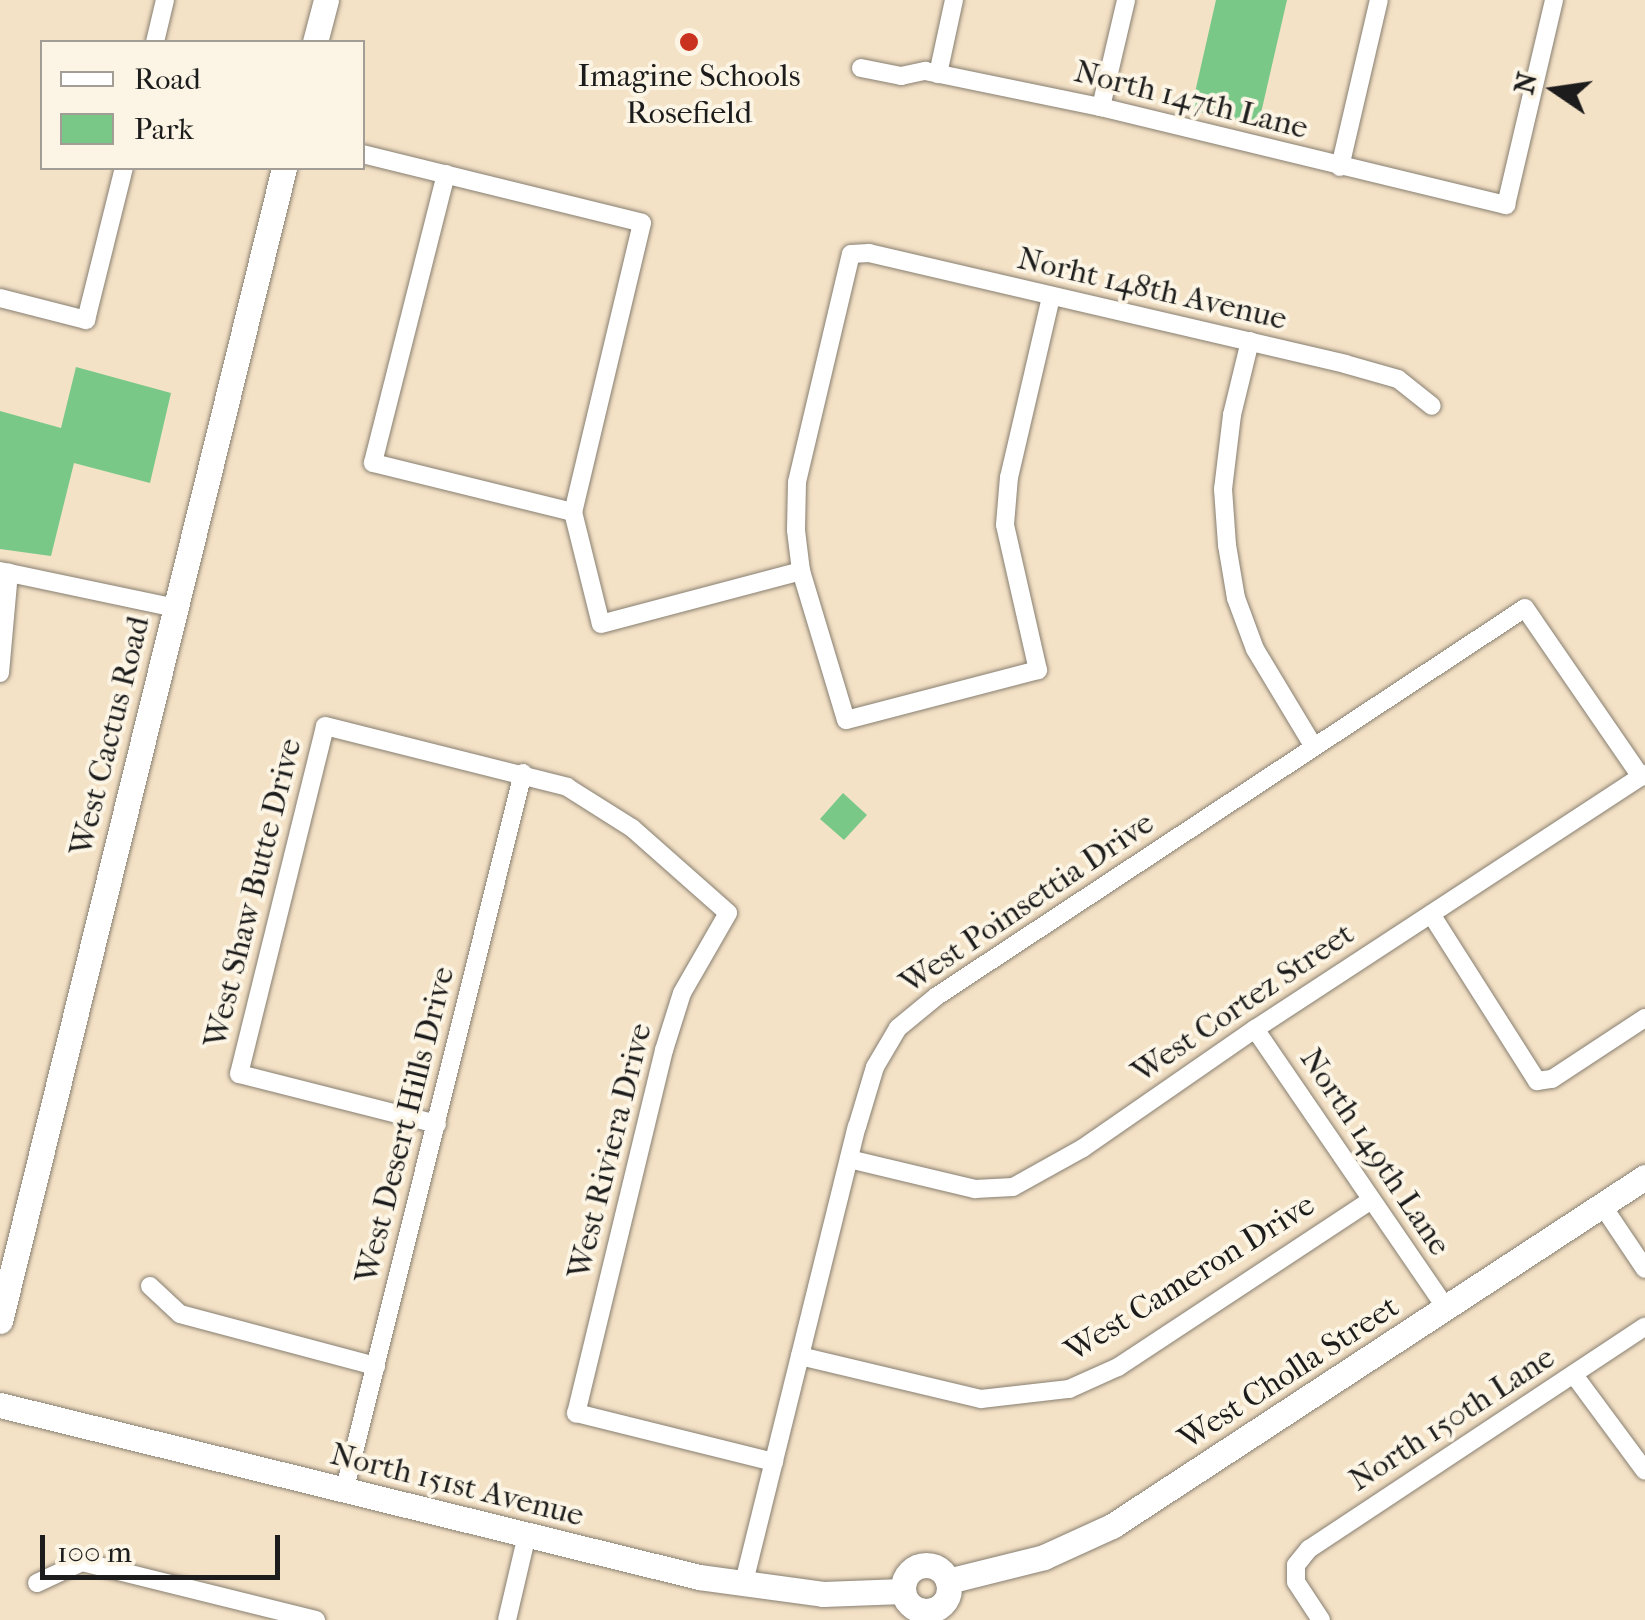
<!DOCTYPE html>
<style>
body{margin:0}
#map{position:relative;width:1645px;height:1620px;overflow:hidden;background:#f4e2c6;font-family:"IM FELL French Canon",serif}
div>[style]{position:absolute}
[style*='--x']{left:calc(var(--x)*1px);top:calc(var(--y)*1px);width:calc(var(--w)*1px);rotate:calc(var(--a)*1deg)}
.green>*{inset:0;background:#79c888}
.roads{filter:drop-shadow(0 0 2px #887f71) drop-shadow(0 0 2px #887f71)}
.street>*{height:18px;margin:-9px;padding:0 9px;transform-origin:9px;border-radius:9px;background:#fff}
.secondary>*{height:25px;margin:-12.5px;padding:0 12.5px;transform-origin:12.5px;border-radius:12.5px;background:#fff}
.secondary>.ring{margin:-12.5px;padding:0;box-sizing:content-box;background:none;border:25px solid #fff;border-radius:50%}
.dots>*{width:28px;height:28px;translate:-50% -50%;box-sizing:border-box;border:5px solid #fcf5e5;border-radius:50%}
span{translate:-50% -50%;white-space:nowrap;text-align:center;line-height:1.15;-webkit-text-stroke:8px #fcf5e5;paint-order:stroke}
.poi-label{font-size:32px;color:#1c1c1c}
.street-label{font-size:32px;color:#1c1c1c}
.legend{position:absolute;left:40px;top:40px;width:325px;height:130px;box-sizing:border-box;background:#fcf5e5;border:2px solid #a29e95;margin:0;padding:12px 18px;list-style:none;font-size:30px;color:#1c1c1c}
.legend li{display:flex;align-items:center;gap:20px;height:50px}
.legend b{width:50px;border:2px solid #a29e95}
.north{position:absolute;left:1505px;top:40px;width:100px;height:100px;-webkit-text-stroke:8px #fcf5e5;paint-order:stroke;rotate:283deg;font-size:28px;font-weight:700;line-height:40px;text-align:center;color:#1c1c1c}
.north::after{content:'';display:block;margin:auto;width:35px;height:45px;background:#1c1c1c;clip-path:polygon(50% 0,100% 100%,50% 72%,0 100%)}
.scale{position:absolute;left:40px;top:1535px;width:240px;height:45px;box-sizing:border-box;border:5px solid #1c1c1c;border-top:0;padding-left:12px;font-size:30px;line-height:35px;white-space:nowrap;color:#1c1c1c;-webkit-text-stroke:8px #fcf5e5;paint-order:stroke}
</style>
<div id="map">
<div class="green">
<i style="clip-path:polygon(1216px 0,1287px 0,1258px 126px,1191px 110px)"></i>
<i style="clip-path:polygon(76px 367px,171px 393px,150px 483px,74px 463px,51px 556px,0 549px,0 411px,61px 428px)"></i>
<i style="clip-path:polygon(843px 793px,867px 815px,844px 840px,820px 819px)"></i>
</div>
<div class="roads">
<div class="street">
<i style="--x:155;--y:42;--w:43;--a:-76.6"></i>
<i style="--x:861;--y:68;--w:41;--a:11.3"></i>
<i style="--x:901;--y:76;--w:25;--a:-12"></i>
<i style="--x:925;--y:71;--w:180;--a:11.6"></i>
<i style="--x:1101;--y:107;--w:417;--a:13.6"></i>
<i style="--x:1506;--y:205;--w:211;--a:-76.8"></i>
<i style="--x:938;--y:74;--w:76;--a:-77.8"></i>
<i style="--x:1101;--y:107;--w:110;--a:-76.8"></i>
<i style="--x:362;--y:154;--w:288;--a:13.8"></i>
<i style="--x:642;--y:223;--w:297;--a:103.4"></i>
<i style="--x:573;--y:512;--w:115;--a:76"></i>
<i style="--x:601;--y:624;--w:207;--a:-14.8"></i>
<i style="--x:1340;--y:167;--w:171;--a:-76.9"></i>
<i style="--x:446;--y:174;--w:298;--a:104.2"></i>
<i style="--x:373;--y:463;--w:206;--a:13.8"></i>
<i style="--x:1051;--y:297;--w:185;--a:103.1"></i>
<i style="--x:1009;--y:477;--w:48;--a:94.8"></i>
<i style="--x:1005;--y:525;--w:149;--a:77.2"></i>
<i style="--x:1038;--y:670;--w:198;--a:165.4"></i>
<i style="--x:846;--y:720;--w:156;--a:-106.8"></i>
<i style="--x:801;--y:571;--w:41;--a:-97"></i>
<i style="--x:796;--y:530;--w:48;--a:-88.8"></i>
<i style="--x:797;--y:482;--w:234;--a:-76.7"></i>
<i style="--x:851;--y:254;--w:18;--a:-3"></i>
<i style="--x:869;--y:253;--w:489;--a:13.1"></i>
<i style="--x:1345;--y:364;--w:55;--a:15.8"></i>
<i style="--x:1398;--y:379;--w:43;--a:38.5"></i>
<i style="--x:0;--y:298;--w:89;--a:14.3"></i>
<i style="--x:86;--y:320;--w:157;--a:-76"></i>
<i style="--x:1250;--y:341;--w:76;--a:103.7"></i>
<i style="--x:1232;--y:415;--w:75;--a:96.9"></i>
<i style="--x:1223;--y:489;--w:56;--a:85.9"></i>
<i style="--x:1227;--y:545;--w:54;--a:80.4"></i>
<i style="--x:1236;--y:598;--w:54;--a:69.6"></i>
<i style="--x:1255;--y:649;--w:114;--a:59"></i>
<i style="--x:0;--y:571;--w:179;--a:11.9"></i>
<i style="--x:0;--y:673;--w:101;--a:-84.9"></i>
<i style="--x:1431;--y:914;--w:198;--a:57.6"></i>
<i style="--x:1537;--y:1081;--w:15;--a:-8"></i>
<i style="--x:1552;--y:1079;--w:111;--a:-33.3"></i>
<i style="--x:1255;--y:1029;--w:338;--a:55.6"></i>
<i style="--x:437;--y:1124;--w:204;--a:-165.8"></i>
<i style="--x:239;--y:1074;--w:358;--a:-76.1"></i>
<i style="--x:325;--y:726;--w:250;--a:14.1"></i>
<i style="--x:567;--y:787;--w:77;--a:32.2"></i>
<i style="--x:632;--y:828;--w:128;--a:41.5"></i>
<i style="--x:728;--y:913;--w:92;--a:119.9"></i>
<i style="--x:682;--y:993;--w:60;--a:107.5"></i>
<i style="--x:664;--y:1050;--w:374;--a:103.6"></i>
<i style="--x:576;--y:1413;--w:204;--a:13.9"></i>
<i style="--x:849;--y:1159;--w:130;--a:13.4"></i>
<i style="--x:975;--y:1189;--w:38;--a:-3"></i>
<i style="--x:1013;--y:1187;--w:80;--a:-29.1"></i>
<i style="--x:1083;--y:1148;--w:209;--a:-34.7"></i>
<i style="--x:1255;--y:1029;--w:466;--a:-33.2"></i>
<i style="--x:1602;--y:1205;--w:77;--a:56.1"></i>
<i style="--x:150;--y:1286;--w:41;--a:43"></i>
<i style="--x:180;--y:1314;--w:203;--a:14.9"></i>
<i style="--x:800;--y:1356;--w:186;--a:13.4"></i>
<i style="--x:981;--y:1399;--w:89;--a:-6.5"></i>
<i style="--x:1069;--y:1389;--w:54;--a:-24.2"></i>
<i style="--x:1118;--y:1367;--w:303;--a:-33.4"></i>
<i style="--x:1574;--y:1375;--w:119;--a:53.5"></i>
<i style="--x:344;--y:1492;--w:741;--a:-76.02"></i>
<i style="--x:37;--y:1583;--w:50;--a:-25"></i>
<i style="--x:82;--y:1562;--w:241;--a:13.9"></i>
<i style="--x:743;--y:1586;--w:473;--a:-76.1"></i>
<i style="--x:857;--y:1127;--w:63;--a:-73.3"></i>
<i style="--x:875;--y:1067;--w:45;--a:-59.5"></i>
<i style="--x:898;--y:1028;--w:50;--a:-39.4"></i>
<i style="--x:937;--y:996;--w:704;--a:-33.42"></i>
<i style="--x:1525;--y:608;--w:205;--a:55.5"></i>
<i style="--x:507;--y:1620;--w:87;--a:-76.8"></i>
<i style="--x:1321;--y:1620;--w:45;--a:-123.3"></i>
<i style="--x:1296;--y:1582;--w:17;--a:-90"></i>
<i style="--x:1296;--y:1565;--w:21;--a:-51"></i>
<i style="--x:1309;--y:1549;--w:403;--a:-33.5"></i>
</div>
<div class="secondary">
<i style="--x:315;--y:42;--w:43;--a:-75.3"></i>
<i style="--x:0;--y:1321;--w:1187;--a:-76.16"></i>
<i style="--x:0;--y:1405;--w:720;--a:13.82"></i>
<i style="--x:699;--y:1577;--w:125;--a:7.8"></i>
<i style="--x:823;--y:1594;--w:80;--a:-2.1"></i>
<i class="ring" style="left:903px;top:1565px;width:21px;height:21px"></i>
<i style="--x:948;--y:1581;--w:99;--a:-14"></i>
<i style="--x:1044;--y:1557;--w:75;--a:-24.5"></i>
<i style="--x:1112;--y:1526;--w:637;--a:-33.22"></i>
</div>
</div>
<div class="dots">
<i style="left:689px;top:42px;background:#c8321e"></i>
</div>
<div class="poi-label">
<span style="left:689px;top:95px">Imagine Schools<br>Rosefield</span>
</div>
<div class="street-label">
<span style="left:1191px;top:100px;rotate:14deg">North 147th Lane</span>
<span style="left:1152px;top:289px;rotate:13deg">Norht 148th Avenue</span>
<span style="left:110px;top:736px;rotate:-76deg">West Cactus Road</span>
<span style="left:253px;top:893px;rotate:-76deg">West Shaw Butte Drive</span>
<span style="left:1027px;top:903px;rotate:-34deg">West Poinsettia Drive</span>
<span style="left:1243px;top:1003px;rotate:-34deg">West Cortez Street</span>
<span style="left:405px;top:1125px;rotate:-76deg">West Desert Hills Drive</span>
<span style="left:610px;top:1151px;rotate:-76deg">West Riviera Drive</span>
<span style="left:1375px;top:1152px;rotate:56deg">North 149th Lane</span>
<span style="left:1190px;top:1278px;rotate:-32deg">West Cameron Drive</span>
<span style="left:1289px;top:1373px;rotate:-33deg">West Cholla Street</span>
<span style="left:1452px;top:1419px;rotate:-33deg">North 150th Lane</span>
<span style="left:457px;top:1485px;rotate:14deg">North 151st Avenue</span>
</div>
<ul class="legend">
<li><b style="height:12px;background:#fff"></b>Road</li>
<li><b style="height:28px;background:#79c888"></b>Park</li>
</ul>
<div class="north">N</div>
<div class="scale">100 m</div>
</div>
